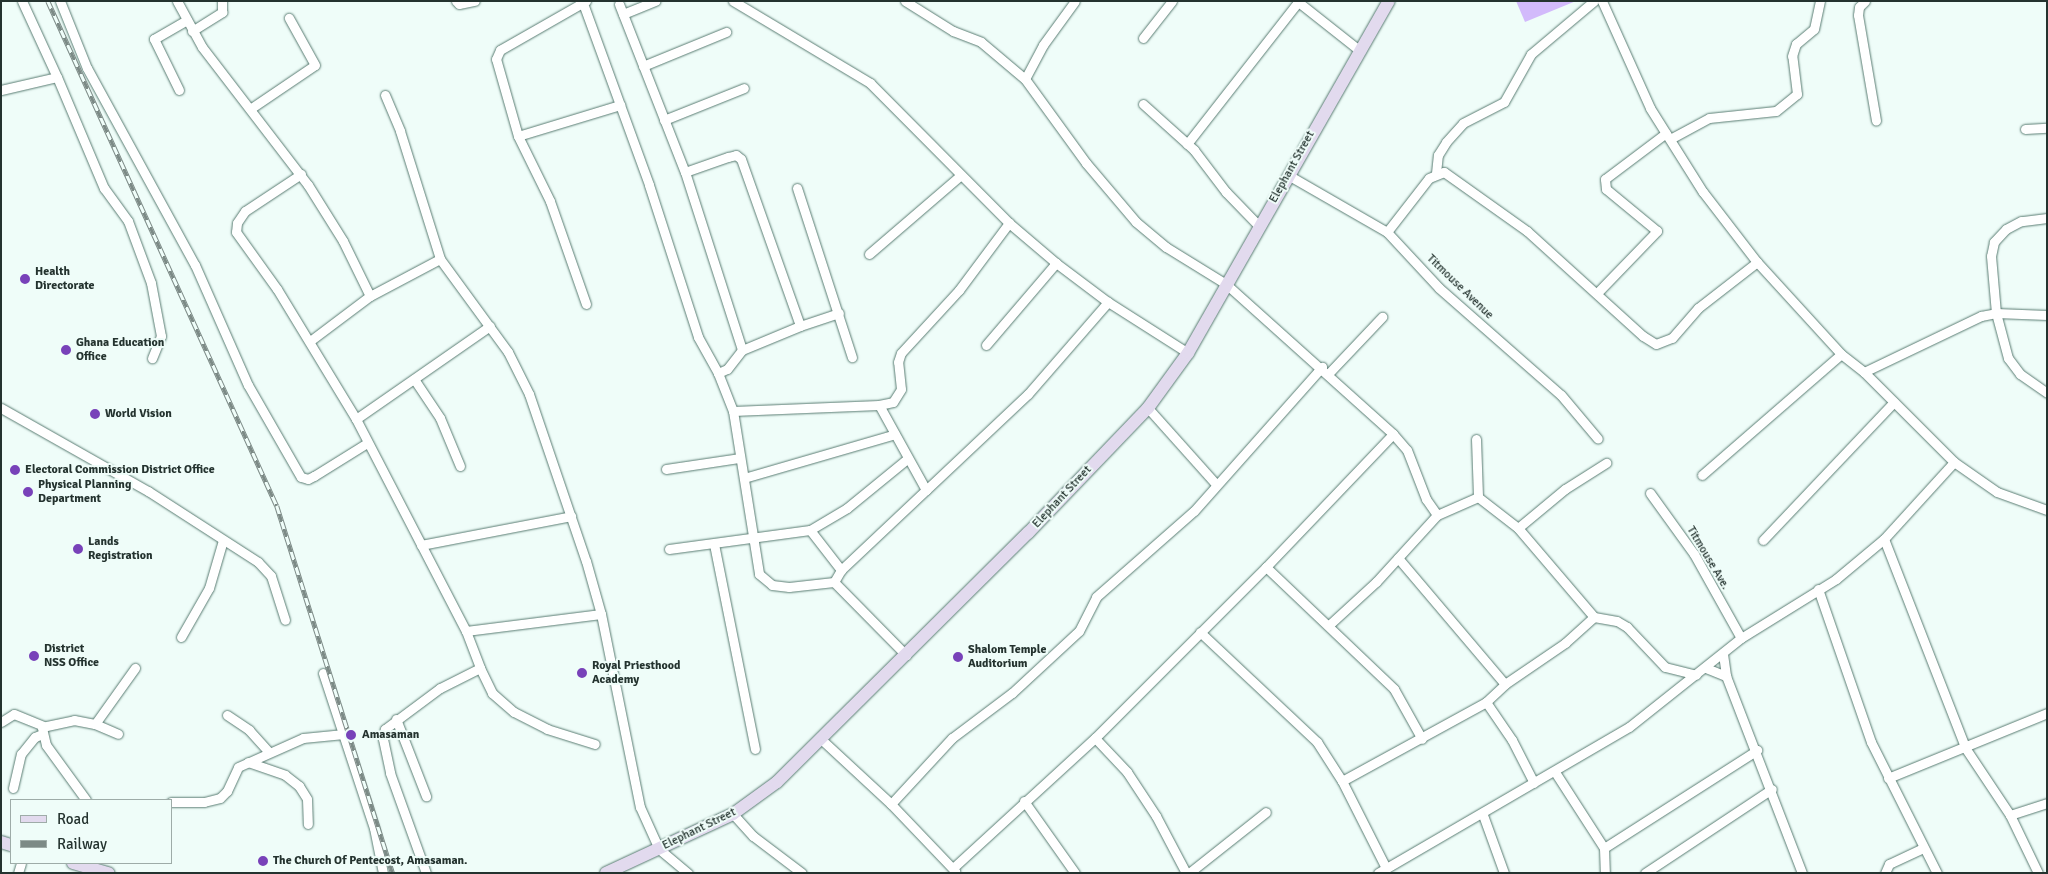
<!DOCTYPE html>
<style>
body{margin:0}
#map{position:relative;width:2048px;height:874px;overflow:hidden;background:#effdf9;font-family:Signika,sans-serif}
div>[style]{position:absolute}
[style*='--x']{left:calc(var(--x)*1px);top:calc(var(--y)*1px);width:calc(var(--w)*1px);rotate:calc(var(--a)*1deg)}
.green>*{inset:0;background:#d2bafb}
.roads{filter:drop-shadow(0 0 1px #597c72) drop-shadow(0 0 1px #597c72)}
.minor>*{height:9px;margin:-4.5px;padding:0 4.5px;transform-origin:4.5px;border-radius:4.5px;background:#fff}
.secondary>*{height:12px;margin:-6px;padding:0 6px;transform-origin:6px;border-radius:6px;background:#e2daee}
.rail>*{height:4.5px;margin-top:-2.25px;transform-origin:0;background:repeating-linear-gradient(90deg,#effdf9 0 8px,#7c8a86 0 16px);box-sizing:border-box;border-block:1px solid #7c8a86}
.dots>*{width:14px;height:14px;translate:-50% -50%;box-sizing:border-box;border:2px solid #effdf9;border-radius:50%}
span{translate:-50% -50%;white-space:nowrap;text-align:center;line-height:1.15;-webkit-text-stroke:4px #effdf9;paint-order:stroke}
.street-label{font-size:12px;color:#24332f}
.poi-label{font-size:12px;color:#24332f;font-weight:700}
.left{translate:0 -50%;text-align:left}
.frame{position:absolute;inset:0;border:2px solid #24332f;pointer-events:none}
.legend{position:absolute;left:10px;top:799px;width:162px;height:65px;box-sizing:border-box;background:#effdf9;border:1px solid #9eaca8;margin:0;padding:6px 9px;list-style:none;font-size:15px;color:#24332f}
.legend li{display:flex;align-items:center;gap:10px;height:25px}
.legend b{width:25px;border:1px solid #9eaca8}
</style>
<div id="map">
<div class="green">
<i style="clip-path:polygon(1516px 1px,1576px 1px,1525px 22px)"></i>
</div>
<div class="roads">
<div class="minor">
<i style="--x:22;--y:1;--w:84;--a:65.3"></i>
<i style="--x:60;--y:1;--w:72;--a:68.1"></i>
<i style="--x:87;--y:68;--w:225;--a:61.3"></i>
<i style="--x:195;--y:265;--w:131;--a:66.2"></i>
<i style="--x:248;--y:385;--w:106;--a:60.1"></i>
<i style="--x:301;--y:477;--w:7;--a:16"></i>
<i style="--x:308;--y:479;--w:7;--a:-27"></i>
<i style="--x:314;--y:476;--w:62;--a:-31.9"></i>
<i style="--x:177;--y:1;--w:52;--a:61.5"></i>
<i style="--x:202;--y:47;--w:174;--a:52.5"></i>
<i style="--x:308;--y:185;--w:66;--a:58"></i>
<i style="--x:343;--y:241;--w:61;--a:63.9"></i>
<i style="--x:456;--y:1;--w:4;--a:45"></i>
<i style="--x:459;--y:4;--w:16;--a:-11"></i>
<i style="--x:733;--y:1;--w:160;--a:30.9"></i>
<i style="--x:870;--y:83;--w:197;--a:45.2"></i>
<i style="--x:1009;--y:223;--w:62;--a:40.4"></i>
<i style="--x:1056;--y:263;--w:65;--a:36.9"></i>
<i style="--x:1108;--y:302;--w:95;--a:32.5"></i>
<i style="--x:905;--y:1;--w:57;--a:32"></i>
<i style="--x:953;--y:31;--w:30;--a:21"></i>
<i style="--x:981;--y:42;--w:57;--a:40.1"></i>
<i style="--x:1025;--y:79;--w:104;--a:54"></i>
<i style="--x:1086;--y:163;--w:77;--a:49.7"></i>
<i style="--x:1136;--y:222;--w:39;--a:40"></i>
<i style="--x:1166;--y:247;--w:70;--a:31.7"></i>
<i style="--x:1226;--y:284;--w:224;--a:41.9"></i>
<i style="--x:1393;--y:434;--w:21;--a:49"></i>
<i style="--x:1407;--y:450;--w:53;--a:68.8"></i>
<i style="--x:1426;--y:499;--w:19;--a:55"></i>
<i style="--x:1297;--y:1;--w:79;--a:38.3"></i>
<i style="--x:1602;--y:1;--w:117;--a:65.8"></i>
<i style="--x:1650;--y:108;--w:99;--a:57.8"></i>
<i style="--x:1703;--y:192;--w:88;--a:52.4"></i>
<i style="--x:1757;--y:262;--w:125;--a:47.6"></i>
<i style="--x:1841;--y:354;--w:29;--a:38"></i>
<i style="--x:1864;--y:372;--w:127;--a:45"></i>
<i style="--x:1954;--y:462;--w:52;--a:34.9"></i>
<i style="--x:1997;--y:492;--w:53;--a:19.8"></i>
<i style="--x:1865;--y:1;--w:8;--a:135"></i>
<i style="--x:1859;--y:7;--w:8;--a:97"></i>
<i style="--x:1858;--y:15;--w:107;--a:80.3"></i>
<i style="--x:619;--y:4;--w:180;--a:68.6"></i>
<i style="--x:685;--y:172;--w:187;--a:72.2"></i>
<i style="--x:584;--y:6;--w:190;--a:70"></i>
<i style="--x:649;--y:185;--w:160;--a:72.1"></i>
<i style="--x:698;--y:337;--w:41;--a:60.9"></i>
<i style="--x:623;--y:14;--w:35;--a:-22"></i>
<i style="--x:192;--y:31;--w:36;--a:-32"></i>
<i style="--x:222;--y:12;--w:11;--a:-90"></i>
<i style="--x:1143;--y:38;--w:47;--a:-51.9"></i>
<i style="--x:643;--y:66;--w:90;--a:-22.3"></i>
<i style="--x:1025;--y:79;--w:38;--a:-62"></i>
<i style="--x:1043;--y:45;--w:54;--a:-54"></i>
<i style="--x:1;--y:90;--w:57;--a:-13.1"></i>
<i style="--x:57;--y:77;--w:121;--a:67.1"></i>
<i style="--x:104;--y:188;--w:41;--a:54"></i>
<i style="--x:128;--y:221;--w:66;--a:69.6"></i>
<i style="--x:151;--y:283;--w:54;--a:79.3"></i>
<i style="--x:161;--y:336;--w:24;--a:112"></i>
<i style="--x:179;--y:90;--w:57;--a:-116.1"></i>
<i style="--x:154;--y:39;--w:38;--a:-30"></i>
<i style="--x:385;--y:95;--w:39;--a:67"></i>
<i style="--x:400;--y:131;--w:134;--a:72.6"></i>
<i style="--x:440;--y:259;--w:115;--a:53.8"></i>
<i style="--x:508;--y:352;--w:47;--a:63.4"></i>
<i style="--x:529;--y:394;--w:176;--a:71.2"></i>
<i style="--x:586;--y:561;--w:55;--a:74.2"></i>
<i style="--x:601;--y:614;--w:197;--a:78.6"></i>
<i style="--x:640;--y:807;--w:46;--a:65.7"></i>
<i style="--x:659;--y:849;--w:38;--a:40"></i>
<i style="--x:1143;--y:104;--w:69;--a:42"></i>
<i style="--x:1194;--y:150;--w:53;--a:52.7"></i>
<i style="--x:1226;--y:192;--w:47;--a:45.9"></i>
<i style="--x:250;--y:109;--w:78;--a:-34.1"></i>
<i style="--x:315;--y:65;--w:54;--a:-119"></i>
<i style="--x:664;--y:120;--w:86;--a:-21.8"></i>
<i style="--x:2025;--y:129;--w:22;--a:-3"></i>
<i style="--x:518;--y:136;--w:107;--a:-16.9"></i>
<i style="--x:1670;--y:139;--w:44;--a:-28.3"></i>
<i style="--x:1709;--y:118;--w:67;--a:-6"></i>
<i style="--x:1776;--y:111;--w:27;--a:-39"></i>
<i style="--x:1797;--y:94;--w:38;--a:-97"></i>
<i style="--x:1792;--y:56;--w:13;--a:-72"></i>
<i style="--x:1796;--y:44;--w:23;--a:-40"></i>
<i style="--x:1814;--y:29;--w:29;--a:-78"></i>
<i style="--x:1187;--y:144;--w:180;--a:-52"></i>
<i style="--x:685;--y:172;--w:46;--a:-19.2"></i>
<i style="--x:728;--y:157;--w:8;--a:-14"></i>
<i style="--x:736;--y:155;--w:6;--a:39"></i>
<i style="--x:741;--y:159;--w:177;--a:70.5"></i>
<i style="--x:800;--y:326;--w:63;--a:157.5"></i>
<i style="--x:742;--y:350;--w:24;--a:128"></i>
<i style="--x:727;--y:369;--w:10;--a:156"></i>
<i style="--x:718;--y:373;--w:41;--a:68.5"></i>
<i style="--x:733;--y:411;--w:165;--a:80.9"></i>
<i style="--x:759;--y:574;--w:17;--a:40"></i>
<i style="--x:772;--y:585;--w:17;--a:7"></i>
<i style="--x:789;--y:587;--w:45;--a:-6.3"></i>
<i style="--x:834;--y:582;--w:103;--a:45.4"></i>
<i style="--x:1436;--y:173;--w:18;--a:-84"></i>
<i style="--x:1438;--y:155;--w:15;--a:-58"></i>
<i style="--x:1446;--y:142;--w:25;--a:-48"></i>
<i style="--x:1463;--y:123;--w:46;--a:-27.1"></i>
<i style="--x:1504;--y:102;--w:55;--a:-60.6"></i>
<i style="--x:1531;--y:54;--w:82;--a:-40.1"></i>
<i style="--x:301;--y:174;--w:67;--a:146.5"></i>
<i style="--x:245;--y:211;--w:14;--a:124"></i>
<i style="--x:237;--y:223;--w:9;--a:96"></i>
<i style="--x:236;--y:232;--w:70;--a:54.3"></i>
<i style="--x:277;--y:289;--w:152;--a:58.7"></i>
<i style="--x:356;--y:419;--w:239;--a:62.6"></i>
<i style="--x:466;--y:631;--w:40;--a:69"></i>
<i style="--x:480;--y:668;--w:45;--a:153.4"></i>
<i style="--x:440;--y:688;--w:69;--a:143.3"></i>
<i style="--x:385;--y:729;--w:10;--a:101"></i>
<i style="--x:383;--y:739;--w:35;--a:78"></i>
<i style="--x:390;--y:773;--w:106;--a:70.2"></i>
<i style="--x:1288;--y:175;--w:114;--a:29.9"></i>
<i style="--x:1387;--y:232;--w:76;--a:47.1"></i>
<i style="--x:1439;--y:288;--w:162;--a:41.3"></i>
<i style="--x:1561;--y:395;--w:57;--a:49.9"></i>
<i style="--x:797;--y:188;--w:178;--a:72"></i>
<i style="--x:2047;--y:218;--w:26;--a:173"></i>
<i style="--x:2021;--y:221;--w:17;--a:152"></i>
<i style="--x:2006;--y:229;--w:18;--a:133"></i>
<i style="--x:1994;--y:242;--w:14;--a:102"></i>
<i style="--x:1991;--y:256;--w:57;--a:85"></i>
<i style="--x:1996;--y:313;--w:47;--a:75.1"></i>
<i style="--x:2008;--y:358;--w:20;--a:53"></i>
<i style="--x:2020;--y:374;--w:33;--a:35"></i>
<i style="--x:1387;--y:232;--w:68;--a:-52.1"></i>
<i style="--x:1429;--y:178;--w:16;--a:-22"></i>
<i style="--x:1444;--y:172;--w:102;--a:35.4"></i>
<i style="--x:1527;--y:231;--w:156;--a:42.2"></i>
<i style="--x:1643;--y:336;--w:15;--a:32"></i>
<i style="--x:1656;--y:344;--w:17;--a:-21"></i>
<i style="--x:1672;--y:338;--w:40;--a:-49"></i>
<i style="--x:1698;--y:308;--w:75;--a:-37.9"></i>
<i style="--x:869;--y:254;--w:121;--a:-40.7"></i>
<i style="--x:1598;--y:292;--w:85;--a:-46"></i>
<i style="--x:1657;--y:231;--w:66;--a:-140.5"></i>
<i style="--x:1606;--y:189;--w:10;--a:-96"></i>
<i style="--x:1605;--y:179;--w:76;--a:-37"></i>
<i style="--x:586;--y:304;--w:109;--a:-109.3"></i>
<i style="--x:550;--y:201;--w:72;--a:-116.2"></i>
<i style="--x:518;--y:136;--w:80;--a:-105.9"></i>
<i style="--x:496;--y:59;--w:10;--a:-66"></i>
<i style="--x:500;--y:50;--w:99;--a:-29.7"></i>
<i style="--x:800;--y:326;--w:41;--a:-18.4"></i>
<i style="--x:310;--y:341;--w:75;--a:-36.9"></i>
<i style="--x:370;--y:296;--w:79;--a:-27.9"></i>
<i style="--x:986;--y:345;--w:108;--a:-49.5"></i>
<i style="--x:1864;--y:372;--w:130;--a:-25.6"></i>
<i style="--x:1981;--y:316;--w:15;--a:-11"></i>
<i style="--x:1996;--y:313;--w:51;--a:2.2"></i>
<i style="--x:1328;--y:374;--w:79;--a:-46.5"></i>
<i style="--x:414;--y:379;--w:47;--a:56.3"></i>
<i style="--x:440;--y:418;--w:52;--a:67.4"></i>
<i style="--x:1;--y:408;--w:169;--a:29.5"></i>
<i style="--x:148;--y:491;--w:131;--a:32.8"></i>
<i style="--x:258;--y:562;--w:19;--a:47"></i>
<i style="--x:271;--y:576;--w:46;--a:72.3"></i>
<i style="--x:1148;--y:408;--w:102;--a:48.2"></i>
<i style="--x:733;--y:411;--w:146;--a:-2.4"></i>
<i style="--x:879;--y:405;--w:14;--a:-12"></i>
<i style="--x:893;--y:402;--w:15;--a:-58"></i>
<i style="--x:901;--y:389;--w:27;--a:-96"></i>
<i style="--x:898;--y:362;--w:9;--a:-72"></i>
<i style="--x:901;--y:353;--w:86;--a:-47.4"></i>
<i style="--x:959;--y:290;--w:84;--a:-53.3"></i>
<i style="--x:356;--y:419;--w:163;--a:-34.8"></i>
<i style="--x:1476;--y:439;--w:58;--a:88"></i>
<i style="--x:666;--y:469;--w:75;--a:-8.5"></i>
<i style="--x:1702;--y:475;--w:184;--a:-41"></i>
<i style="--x:744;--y:478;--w:157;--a:-16.2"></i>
<i style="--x:926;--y:490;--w:140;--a:-43.3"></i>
<i style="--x:1028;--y:394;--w:122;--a:-49"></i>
<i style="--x:1650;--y:493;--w:75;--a:54.2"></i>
<i style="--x:1694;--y:554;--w:96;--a:60.8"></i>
<i style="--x:1478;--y:497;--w:51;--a:37.8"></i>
<i style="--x:1518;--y:528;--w:117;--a:49.5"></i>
<i style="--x:1594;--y:617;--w:23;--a:10"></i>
<i style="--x:1617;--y:621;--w:12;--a:31"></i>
<i style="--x:1627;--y:627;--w:55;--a:46.5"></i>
<i style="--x:1665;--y:667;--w:32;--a:14"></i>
<i style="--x:1518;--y:528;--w:61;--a:-39.7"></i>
<i style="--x:1565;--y:489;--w:49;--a:-32.4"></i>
<i style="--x:810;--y:530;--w:51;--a:52.2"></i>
<i style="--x:1884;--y:539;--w:225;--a:68.7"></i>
<i style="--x:1966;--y:749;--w:79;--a:56.3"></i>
<i style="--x:2010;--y:815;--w:64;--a:64.2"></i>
<i style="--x:1763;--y:540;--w:190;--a:-46.5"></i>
<i style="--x:714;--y:544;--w:209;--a:78.7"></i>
<i style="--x:421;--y:545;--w:153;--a:-10.9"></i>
<i style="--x:669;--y:549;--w:142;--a:-7.7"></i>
<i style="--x:810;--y:530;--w:43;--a:-30.7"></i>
<i style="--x:847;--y:508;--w:77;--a:-39.2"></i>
<i style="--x:1398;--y:558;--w:165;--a:49.7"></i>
<i style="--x:1266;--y:567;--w:177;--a:43.6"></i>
<i style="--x:1394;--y:689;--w:57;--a:60.8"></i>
<i style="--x:834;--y:582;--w:14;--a:-60"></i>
<i style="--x:841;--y:570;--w:117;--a:-43.3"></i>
<i style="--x:926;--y:490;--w:97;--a:-118.9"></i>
<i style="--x:1818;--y:589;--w:162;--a:70.9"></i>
<i style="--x:1871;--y:742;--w:147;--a:63.3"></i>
<i style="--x:1329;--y:625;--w:64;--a:-42.5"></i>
<i style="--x:1376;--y:582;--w:91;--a:-47.7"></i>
<i style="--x:1437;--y:515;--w:45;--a:-23.7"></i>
<i style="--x:466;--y:631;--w:136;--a:-7.2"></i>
<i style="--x:1200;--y:632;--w:161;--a:43.2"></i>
<i style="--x:1317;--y:742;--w:46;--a:57.3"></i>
<i style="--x:1342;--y:781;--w:97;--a:63.2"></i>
<i style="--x:181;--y:637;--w:56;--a:-60.3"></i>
<i style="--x:209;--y:588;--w:50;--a:-73.7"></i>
<i style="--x:1723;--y:654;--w:22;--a:82"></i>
<i style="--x:1726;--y:676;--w:211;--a:68.9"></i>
<i style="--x:480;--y:668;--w:28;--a:64"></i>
<i style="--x:492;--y:693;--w:29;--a:41"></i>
<i style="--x:514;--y:712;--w:37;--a:27"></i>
<i style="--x:547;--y:729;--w:50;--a:17.4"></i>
<i style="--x:1706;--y:668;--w:22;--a:22"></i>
<i style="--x:323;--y:673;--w:163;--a:71.8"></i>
<i style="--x:374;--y:828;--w:46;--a:78.7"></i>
<i style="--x:1486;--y:702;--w:46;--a:55.6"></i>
<i style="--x:1512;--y:740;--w:48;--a:62.9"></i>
<i style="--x:227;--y:715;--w:27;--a:34"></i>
<i style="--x:249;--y:730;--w:30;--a:48"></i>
<i style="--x:396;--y:719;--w:83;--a:68.7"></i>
<i style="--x:1;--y:722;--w:15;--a:-32"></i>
<i style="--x:14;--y:714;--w:31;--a:22"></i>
<i style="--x:95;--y:724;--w:69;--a:-54.5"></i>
<i style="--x:1095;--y:738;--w:47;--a:46.7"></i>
<i style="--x:1127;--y:772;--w:53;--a:56.6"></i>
<i style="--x:1156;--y:816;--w:64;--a:62.2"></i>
<i style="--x:822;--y:740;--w:94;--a:42.8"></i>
<i style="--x:891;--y:804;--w:93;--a:46.3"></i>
<i style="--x:248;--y:762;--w:39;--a:19"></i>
<i style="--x:285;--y:775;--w:18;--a:38"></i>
<i style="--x:299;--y:786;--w:15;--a:58"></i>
<i style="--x:307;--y:799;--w:25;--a:88"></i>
<i style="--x:1555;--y:772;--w:90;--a:57.2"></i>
<i style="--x:1604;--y:848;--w:25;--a:88"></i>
<i style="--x:1888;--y:778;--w:172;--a:-22.2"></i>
<i style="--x:1342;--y:781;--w:164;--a:-28.7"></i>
<i style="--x:1486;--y:702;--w:26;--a:-43"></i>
<i style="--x:1505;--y:684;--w:73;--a:-34.3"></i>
<i style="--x:1565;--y:643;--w:39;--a:-42"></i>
<i style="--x:13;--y:788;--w:35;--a:-77"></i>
<i style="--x:21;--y:754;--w:22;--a:-51"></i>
<i style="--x:35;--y:737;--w:8;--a:-23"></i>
<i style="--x:86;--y:800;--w:68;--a:-126"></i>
<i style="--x:46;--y:745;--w:18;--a:-103"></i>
<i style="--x:42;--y:727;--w:33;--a:-12"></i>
<i style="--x:74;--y:720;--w:21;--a:11"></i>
<i style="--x:95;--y:724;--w:25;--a:23"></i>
<i style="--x:1024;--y:801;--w:88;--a:54.7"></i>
<i style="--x:171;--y:802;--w:33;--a:0"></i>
<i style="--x:204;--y:802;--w:16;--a:-14"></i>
<i style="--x:220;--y:798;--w:10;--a:-45"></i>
<i style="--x:227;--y:791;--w:26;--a:-65"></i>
<i style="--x:238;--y:767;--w:71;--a:-24"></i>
<i style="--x:303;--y:738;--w:41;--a:-5.6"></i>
<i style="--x:891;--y:804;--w:90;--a:-47.3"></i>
<i style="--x:952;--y:738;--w:75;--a:-36.9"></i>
<i style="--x:1012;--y:693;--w:91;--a:-42.8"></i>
<i style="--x:1079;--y:631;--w:38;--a:-63"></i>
<i style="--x:1096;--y:597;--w:130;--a:-41.3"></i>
<i style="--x:1194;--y:511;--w:193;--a:-48.4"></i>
<i style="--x:733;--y:814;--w:30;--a:48"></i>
<i style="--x:753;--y:836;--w:61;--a:37.1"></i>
<i style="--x:1483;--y:815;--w:62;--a:70.1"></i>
<i style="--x:2010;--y:815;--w:39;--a:-18"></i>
<i style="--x:1604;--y:848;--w:182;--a:-32.6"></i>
<i style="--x:953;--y:868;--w:193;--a:-42.5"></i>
<i style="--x:1095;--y:738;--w:242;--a:-45"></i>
<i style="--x:1266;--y:567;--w:184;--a:-46.3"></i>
<i style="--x:18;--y:873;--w:10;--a:-73"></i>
<i style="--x:1189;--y:873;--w:98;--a:-38.4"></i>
<i style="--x:1378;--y:873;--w:290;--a:-30.2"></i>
<i style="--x:1629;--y:727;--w:143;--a:-38.5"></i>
<i style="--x:1741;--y:638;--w:112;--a:-31.8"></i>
<i style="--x:1836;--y:579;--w:62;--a:-39.8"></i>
<i style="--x:1884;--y:539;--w:104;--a:-47.7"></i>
<i style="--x:1645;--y:873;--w:152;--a:-33.5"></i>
<i style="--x:1885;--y:873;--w:10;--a:-66"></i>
<i style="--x:1889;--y:864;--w:38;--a:-25"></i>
</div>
<div class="secondary">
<i style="--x:1;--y:842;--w:10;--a:17"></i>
<i style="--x:73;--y:863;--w:37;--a:16"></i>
<i style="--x:606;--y:873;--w:140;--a:-24.9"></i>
<i style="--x:733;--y:814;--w:54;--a:-36"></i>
<i style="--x:777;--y:782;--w:354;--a:-44.8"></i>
<i style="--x:1028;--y:533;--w:173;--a:-46.2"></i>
<i style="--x:1148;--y:408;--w:68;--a:-54"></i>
<i style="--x:1188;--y:353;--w:405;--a:-60.3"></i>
</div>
</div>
<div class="rail">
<i style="--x:48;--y:1;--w:554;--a:65.61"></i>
<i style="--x:277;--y:506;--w:385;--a:72.5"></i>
</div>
<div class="dots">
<i style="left:25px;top:279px;background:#7842b9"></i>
<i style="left:66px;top:350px;background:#7842b9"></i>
<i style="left:95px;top:414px;background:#7842b9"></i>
<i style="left:15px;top:470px;background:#7842b9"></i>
<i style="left:28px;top:492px;background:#7842b9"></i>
<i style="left:78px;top:549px;background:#7842b9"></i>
<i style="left:34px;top:656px;background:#7842b9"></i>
<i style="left:958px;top:657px;background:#7842b9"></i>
<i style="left:582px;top:673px;background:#7842b9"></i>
<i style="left:351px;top:735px;background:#7842b9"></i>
<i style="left:263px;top:861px;background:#7842b9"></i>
</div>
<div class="street-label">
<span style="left:1292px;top:167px;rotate:-61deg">Elephant Street</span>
<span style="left:1460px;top:287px;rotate:44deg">Titmouse Avenue</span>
<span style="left:1062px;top:497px;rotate:-47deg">Elephant Street</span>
<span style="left:1708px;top:558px;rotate:59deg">Titmouse Ave.</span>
<span style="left:699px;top:829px;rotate:-26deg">Elephant Street</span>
</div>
<div class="poi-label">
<span class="left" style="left:35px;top:279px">Health<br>Directorate</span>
<span class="left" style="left:76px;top:350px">Ghana Education<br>Office</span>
<span class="left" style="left:105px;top:414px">World Vision</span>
<span class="left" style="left:25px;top:470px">Electoral Commission District Office</span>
<span class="left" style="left:38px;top:492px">Physical Planning<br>Department</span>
<span class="left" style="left:88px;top:549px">Lands<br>Registration</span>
<span class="left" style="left:44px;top:656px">District<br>NSS Office</span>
<span class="left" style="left:968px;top:657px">Shalom Temple<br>Auditorium</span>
<span class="left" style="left:592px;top:673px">Royal Priesthood<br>Academy</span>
<span class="left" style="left:362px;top:735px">Amasaman</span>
<span class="left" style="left:273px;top:861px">The Church Of Pentecost, Amasaman.</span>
</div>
<div class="frame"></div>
<ul class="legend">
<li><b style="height:6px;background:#e2daee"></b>Road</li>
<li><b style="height:6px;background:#7c8a86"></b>Railway</li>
</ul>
</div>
